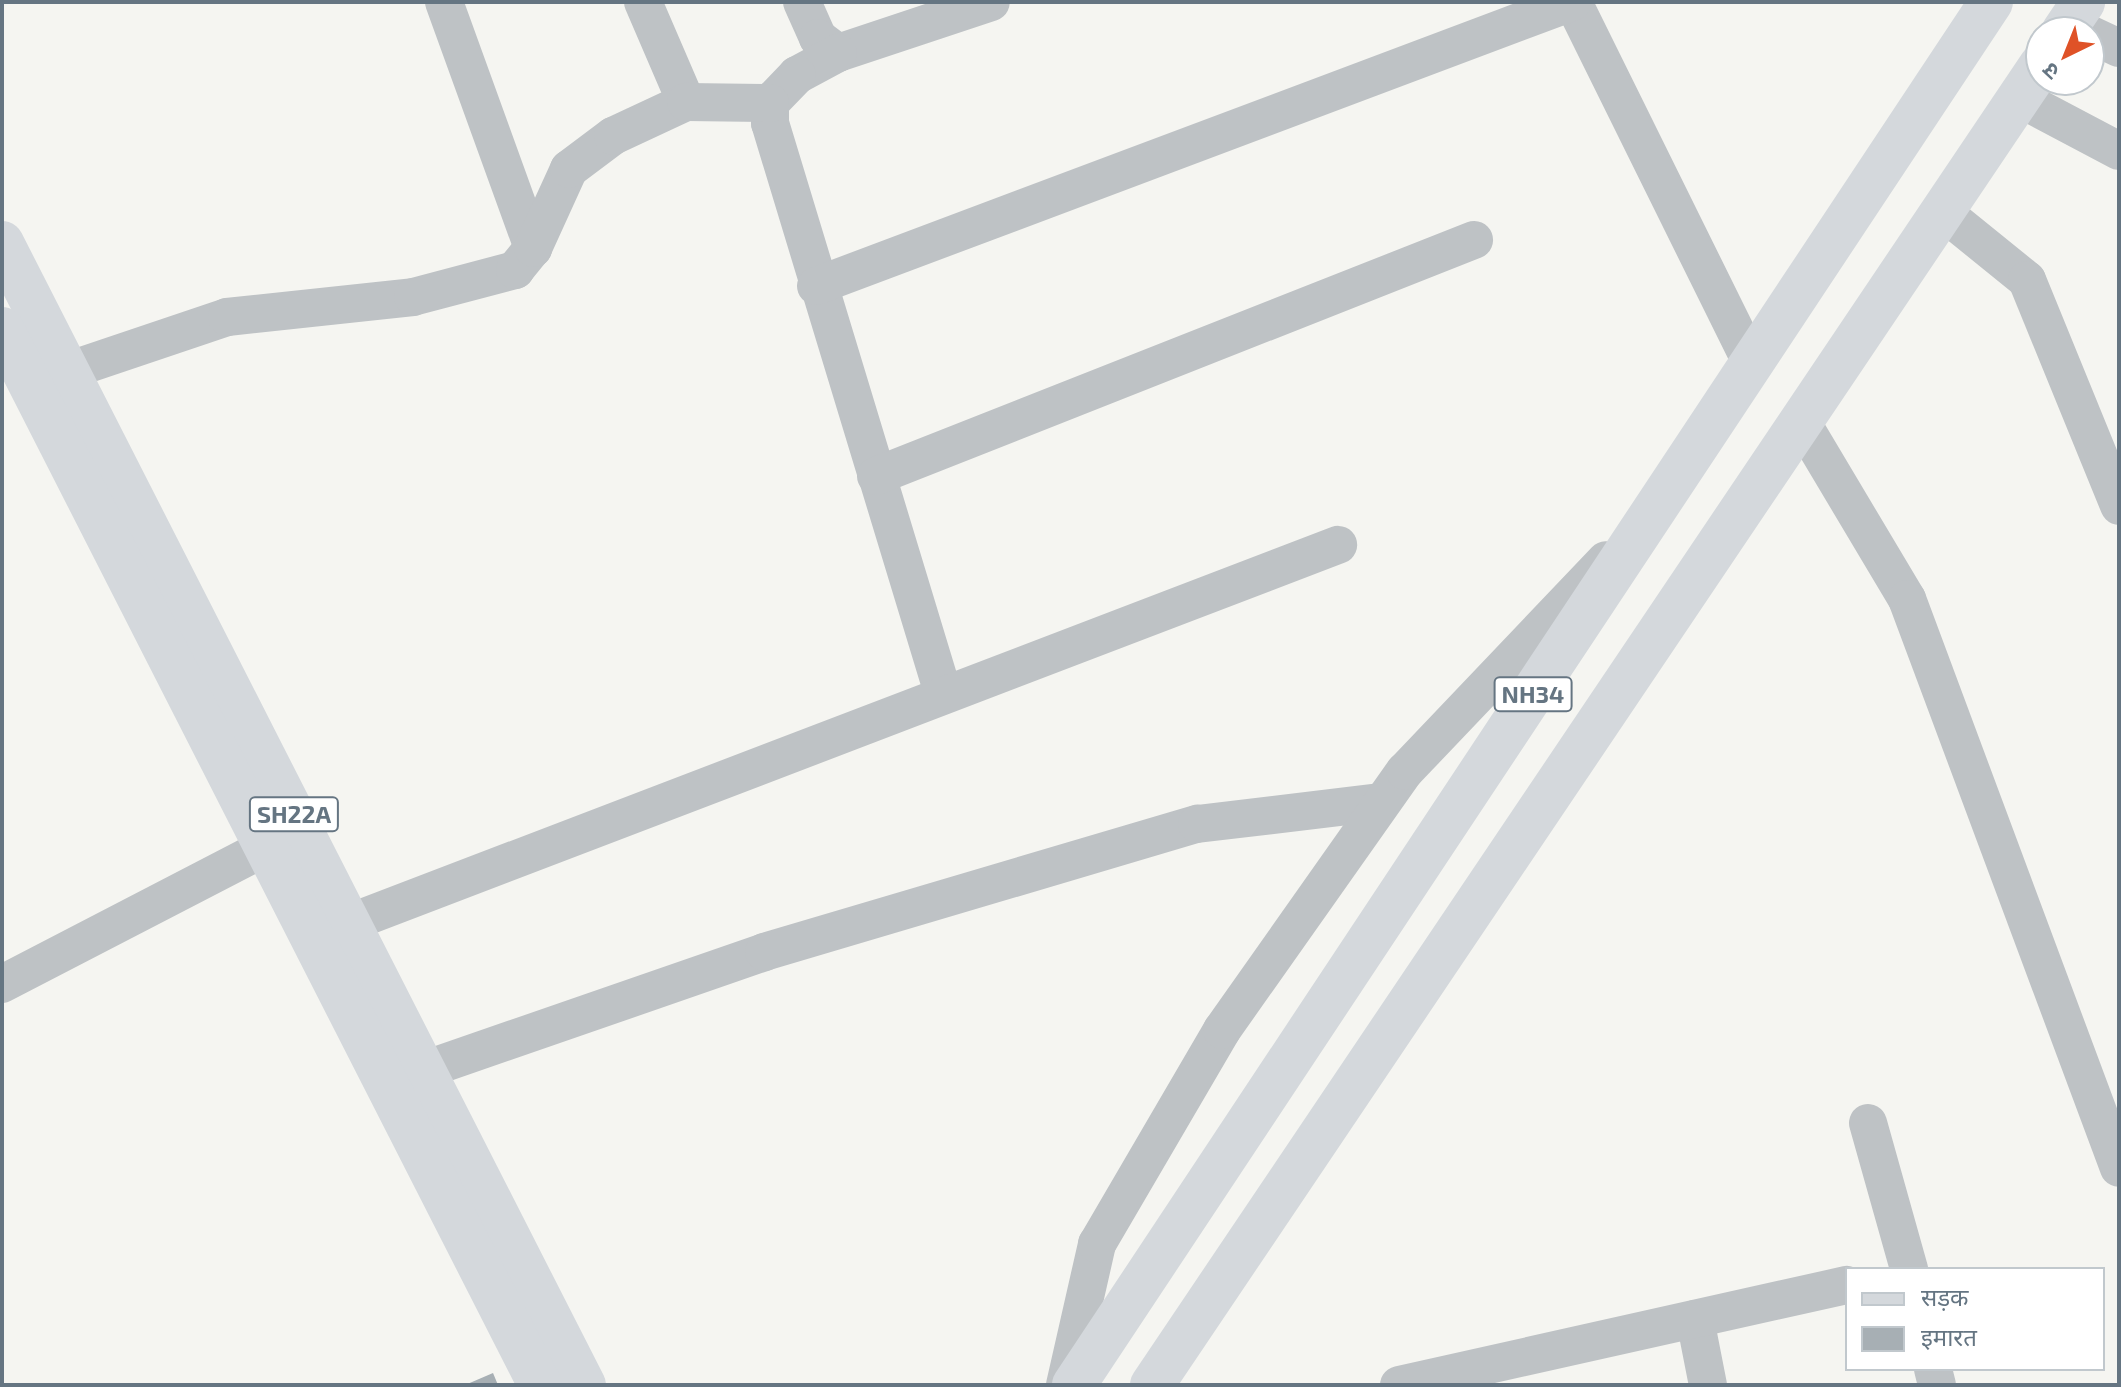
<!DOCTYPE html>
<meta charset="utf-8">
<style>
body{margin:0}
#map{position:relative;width:2121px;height:1387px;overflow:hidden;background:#f5f5f1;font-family:"Exo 2","Noto Sans Devanagari",sans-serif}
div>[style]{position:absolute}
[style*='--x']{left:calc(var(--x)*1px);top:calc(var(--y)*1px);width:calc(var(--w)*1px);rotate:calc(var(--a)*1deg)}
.building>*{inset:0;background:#a7afb4}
.minor>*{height:38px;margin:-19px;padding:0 19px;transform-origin:19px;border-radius:19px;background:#bec2c5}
.major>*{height:44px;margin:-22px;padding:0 22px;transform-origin:22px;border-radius:22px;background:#d4d8dc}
.highway>*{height:44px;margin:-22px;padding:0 22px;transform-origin:22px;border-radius:22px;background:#d4d8dc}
span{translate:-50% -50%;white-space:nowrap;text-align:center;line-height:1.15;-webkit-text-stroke:8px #fff;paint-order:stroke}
.shield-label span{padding:2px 6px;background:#fff;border:2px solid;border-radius:6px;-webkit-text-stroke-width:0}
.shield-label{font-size:24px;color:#657582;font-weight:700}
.frame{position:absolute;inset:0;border:4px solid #657582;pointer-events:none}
.legend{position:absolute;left:1845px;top:1267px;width:260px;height:104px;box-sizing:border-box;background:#fff;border:2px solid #c1c8cd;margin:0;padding:10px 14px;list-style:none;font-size:24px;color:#657582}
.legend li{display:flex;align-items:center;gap:16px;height:40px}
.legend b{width:40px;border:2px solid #c1c8cd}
.north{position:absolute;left:2025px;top:16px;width:80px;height:80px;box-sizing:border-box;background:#fff;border:2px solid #c1c8cd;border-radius:50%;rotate:223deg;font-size:22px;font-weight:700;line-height:32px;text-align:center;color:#657582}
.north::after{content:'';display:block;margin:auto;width:28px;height:36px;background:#df5227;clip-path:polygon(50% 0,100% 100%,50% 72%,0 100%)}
</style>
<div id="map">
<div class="building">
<i style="clip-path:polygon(493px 1373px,498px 1385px,465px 1385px)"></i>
</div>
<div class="minor">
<i style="--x:444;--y:2;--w:262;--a:70.1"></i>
<i style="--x:643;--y:2;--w:109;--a:66.7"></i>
<i style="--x:802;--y:2;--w:39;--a:66"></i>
<i style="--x:818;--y:38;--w:25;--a:37"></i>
<i style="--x:838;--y:53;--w:161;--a:-18.4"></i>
<i style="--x:1573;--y:2;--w:404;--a:63.7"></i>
<i style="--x:2089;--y:34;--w:33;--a:25"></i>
<i style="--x:838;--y:53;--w:47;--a:151.8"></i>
<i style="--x:797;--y:75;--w:39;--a:134"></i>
<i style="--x:770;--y:103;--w:20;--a:90"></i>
<i style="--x:770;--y:123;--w:596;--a:73.12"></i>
<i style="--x:2019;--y:98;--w:113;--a:27.9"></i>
<i style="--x:1943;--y:212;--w:108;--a:39"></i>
<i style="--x:2027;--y:280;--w:244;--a:67.8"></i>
<i style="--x:816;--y:286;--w:808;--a:-20.59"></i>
<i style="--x:67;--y:371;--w:169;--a:-18.6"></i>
<i style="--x:227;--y:317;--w:187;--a:-6.1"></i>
<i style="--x:413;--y:297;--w:106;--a:-14.8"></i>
<i style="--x:515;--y:270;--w:28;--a:-51"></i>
<i style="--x:533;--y:248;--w:87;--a:-65.5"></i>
<i style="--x:569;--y:169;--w:55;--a:-36.9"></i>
<i style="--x:613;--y:136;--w:81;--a:-25"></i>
<i style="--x:686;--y:102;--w:84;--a:0.7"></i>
<i style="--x:1802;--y:423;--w:205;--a:59.2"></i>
<i style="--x:1907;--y:599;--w:607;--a:69.57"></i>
<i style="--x:876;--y:476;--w:643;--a:-21.54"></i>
<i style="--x:349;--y:923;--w:1059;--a:-20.92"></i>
<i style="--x:2;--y:984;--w:297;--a:-27.4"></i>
<i style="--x:424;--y:1070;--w:360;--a:-19.1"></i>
<i style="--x:764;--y:952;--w:452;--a:-16.5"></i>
<i style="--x:1197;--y:824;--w:186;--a:-6.8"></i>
<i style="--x:1868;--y:1123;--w:152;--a:74.3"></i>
<i style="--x:1695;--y:1319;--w:67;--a:78.9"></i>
<i style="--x:1933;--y:1369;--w:16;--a:76"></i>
<i style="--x:1065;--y:1385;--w:145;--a:-77.2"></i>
<i style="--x:1097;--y:1244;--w:248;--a:-59.7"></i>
<i style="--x:1222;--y:1030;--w:317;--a:-54.8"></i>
<i style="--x:1405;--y:771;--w:291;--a:-46.4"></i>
<i style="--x:1399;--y:1385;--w:459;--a:-12.6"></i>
</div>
<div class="major">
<i style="--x:2;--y:243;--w:1282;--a:63"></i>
<i style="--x:2;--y:329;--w:1185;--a:63"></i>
</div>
<div class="highway">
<i style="--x:2063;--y:32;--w:36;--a:-56"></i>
<i style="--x:1074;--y:1385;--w:1659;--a:-56.45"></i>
<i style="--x:1152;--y:1385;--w:1591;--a:-56.04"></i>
</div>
<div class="shield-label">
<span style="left:1533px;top:694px">NH34</span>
<span style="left:294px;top:814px">SH22A</span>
</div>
<div class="frame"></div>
<ul class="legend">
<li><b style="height:10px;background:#d4d8dc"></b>सड़क</li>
<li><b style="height:22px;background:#a7afb4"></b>इमारत</li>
</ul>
<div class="north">उ</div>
</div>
